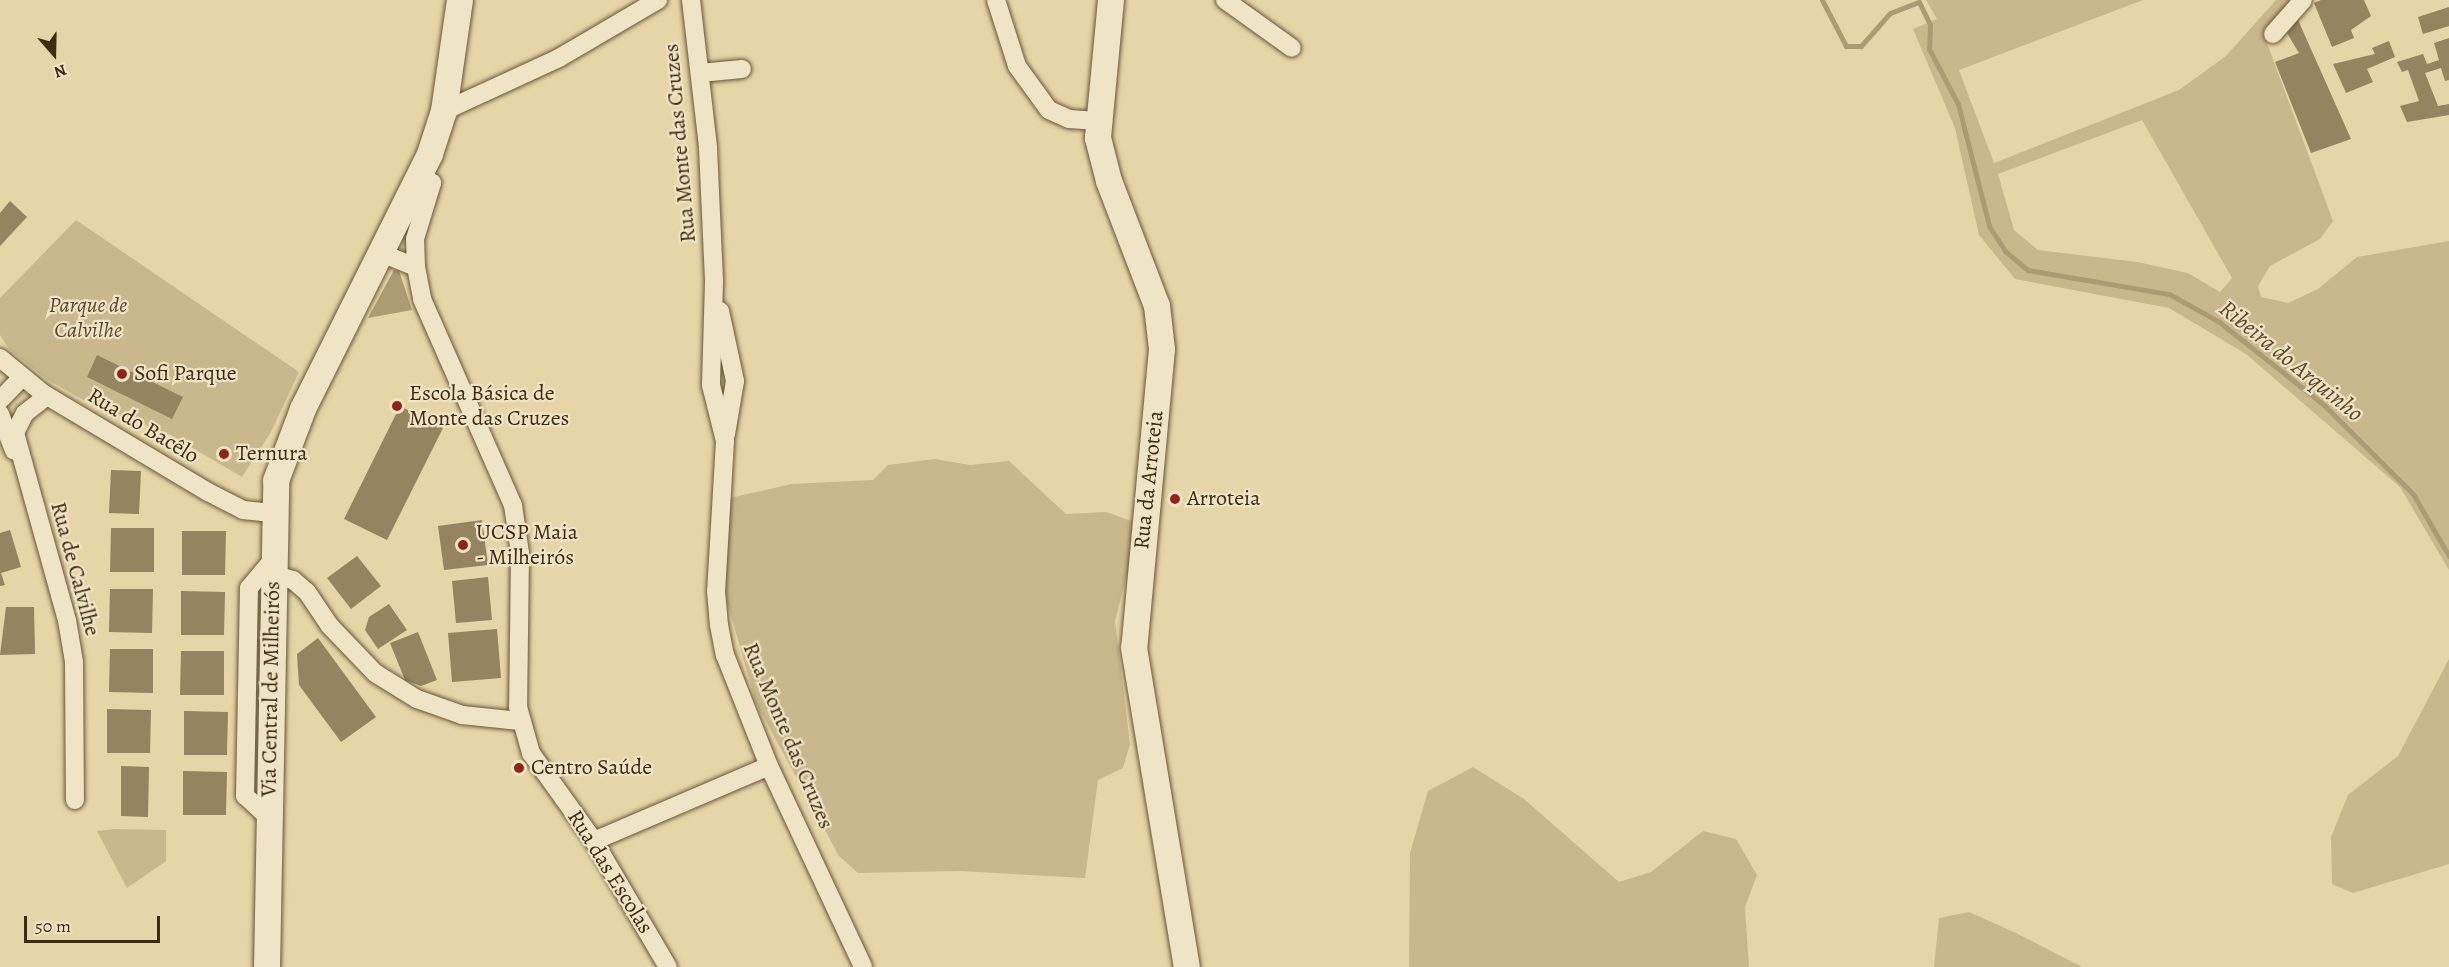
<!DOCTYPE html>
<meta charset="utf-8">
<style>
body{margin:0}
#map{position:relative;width:2449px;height:967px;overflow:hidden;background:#e6d5a6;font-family:Alegreya,serif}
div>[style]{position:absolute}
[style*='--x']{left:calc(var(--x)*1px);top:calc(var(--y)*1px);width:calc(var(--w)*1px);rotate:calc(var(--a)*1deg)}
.green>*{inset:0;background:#cab88d}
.water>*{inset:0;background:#ad9b74}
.stream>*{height:5px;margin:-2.5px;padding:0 2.5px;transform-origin:2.5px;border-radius:2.5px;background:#ad9b74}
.building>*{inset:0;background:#96835f}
.roads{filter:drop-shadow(0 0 2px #695637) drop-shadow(0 0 2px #695637)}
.street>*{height:18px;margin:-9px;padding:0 9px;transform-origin:9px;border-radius:9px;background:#efe4c5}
.secondary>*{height:26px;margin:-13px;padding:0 13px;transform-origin:13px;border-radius:13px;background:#efe4c5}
.dots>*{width:16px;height:16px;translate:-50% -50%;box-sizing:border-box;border:3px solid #efe4c5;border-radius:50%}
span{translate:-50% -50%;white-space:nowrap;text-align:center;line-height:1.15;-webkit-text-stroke:4.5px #efe4c5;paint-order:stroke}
.street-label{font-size:22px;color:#3f2b12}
.park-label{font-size:22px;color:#5b472b;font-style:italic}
.poi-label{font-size:22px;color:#3f2b12}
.left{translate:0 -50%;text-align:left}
.water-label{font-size:24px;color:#5a472a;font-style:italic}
.north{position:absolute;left:24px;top:24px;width:60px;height:60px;-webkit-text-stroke:4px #efe4c5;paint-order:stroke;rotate:160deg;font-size:16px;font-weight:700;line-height:24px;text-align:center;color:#3f2b12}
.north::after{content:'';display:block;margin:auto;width:21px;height:27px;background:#3f2b12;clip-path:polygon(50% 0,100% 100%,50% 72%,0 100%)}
.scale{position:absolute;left:24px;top:916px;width:136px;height:27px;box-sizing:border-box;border:3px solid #3f2b12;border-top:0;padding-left:8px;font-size:18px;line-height:21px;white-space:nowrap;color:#3f2b12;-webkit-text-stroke:4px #efe4c5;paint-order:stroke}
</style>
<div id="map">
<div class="green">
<i style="clip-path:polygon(evenodd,1926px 0,2143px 0,1959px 70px,1994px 163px,2179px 90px,2226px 56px,2276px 0,2293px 0,2264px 35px,2333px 221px,2320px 239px,2270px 266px,2258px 286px,2261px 297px,2288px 303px,2318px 289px,2357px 257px,2449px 241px,2449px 570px,2400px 487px,2246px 354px,2169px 308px,2015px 279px,1979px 235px,1955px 128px,1913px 29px,1937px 19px,1926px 0,2142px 120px,2232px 278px,2220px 292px,2188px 273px,2137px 262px,2038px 250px,2014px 230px,1998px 174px,2142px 120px)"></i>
<i style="clip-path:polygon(76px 220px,299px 372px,271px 432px,242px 477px,169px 434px,94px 406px,46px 379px,9px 349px,0 335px,0 298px)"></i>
<i style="clip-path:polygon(935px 459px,970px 465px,1009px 461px,1066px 514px,1106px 512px,1140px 524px,1115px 621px,1130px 744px,1123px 768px,1098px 780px,1085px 878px,960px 871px,858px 873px,839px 856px,756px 703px,721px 580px,730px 498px,792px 484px,873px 480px,888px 465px)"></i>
<i style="clip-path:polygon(2449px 659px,2449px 864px,2353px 893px,2332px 884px,2331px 837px,2348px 795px,2398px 756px)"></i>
<i style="clip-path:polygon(1473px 767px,1524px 799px,1619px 882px,1651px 872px,1703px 831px,1736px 839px,1757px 875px,1745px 907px,1749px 967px,1409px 967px,1410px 853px,1428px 791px)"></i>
<i style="clip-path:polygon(114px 829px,166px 830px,166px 861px,127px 888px,97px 831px)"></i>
<i style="clip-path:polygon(1969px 912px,2016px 933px,2082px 967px,1934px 967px,1939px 918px)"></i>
</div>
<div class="water">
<i style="clip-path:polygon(394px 270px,399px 271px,412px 310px,368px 318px)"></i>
</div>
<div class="stream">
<i style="--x:1822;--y:0;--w:52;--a:62.4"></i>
<i style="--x:1846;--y:46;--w:15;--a:0"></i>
<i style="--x:1861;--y:46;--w:44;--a:-48.7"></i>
<i style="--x:1890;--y:13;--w:31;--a:-21"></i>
<i style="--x:1919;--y:2;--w:25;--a:64"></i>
<i style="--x:1930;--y:25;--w:24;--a:92"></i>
<i style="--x:1929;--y:49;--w:62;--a:62.2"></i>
<i style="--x:1958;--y:104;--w:126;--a:75.7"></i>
<i style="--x:1989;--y:226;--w:30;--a:57"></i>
<i style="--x:2005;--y:251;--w:30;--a:40"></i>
<i style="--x:2028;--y:270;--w:143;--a:9.7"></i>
<i style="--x:2169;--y:294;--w:56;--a:28.9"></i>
<i style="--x:2218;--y:321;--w:135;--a:38.4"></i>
<i style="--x:2324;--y:405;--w:126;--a:45"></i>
<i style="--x:2413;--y:494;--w:72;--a:59.9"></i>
</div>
<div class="building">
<i style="clip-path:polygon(2321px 0,2364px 0,2371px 16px,2351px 30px,2354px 38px,2332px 47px,2314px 3px)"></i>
<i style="clip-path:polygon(2449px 7px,2449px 26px,2423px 34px,2418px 17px)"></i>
<i style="clip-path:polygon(2298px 20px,2351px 139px,2311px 153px,2275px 62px,2299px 53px,2287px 33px)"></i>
<i style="clip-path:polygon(2449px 38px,2449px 80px,2445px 81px,2441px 68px,2425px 73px,2438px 106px,2449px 104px,2449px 115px,2407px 122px,2400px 106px,2419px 101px,2408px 70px,2402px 72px,2397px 62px,2423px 54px,2427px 64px,2439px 60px,2434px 43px)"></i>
<i style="clip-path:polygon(2389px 41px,2395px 57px,2367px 69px,2373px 82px,2346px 93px,2333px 64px,2375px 54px,2372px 48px)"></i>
<i style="clip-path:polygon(10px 201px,27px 217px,0 246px,0 213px)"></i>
<i style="clip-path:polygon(97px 355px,183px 397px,172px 419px,87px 377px)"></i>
<i style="clip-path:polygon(400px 406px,443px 428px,387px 540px,344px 519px)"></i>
<i style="clip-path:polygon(111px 470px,141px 471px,139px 514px,109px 513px)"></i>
<i style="clip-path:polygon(482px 520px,488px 565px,444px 570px,438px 526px)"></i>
<i style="clip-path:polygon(111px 528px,154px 528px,154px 572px,110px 572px)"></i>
<i style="clip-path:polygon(10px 530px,21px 567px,1px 573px,5px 585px,0 586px,0 533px)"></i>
<i style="clip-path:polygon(182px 531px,226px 531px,225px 575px,182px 575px)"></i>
<i style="clip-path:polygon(357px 556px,381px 586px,351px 609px,327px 578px)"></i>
<i style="clip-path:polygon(488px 577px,492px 620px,456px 623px,452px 581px)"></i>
<i style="clip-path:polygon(110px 589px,153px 589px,152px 633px,109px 632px)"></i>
<i style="clip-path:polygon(181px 591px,225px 592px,224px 635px,181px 635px)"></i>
<i style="clip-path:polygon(389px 604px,407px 630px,378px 649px,365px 630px,369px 617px)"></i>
<i style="clip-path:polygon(6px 607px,34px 607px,35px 654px,0 655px)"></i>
<i style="clip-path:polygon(497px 629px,501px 678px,452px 682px,448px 633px)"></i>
<i style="clip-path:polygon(418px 632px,437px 680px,421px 686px,405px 680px,390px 643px)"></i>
<i style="clip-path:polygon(318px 638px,376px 717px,341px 742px,299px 685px,297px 654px)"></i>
<i style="clip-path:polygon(110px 649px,153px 649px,153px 693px,109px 692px)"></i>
<i style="clip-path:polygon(181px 651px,224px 651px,224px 695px,180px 695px)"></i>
<i style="clip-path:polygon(107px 709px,151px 710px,150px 753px,107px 753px)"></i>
<i style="clip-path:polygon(184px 711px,228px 712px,227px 755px,184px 755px)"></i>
<i style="clip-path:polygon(121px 766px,149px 767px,148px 817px,121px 816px)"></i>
<i style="clip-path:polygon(183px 771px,227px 772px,226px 815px,183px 815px)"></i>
</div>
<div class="roads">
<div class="street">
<i style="--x:691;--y:0;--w:149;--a:83.4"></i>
<i style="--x:708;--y:148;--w:134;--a:87.4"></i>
<i style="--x:714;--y:282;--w:103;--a:91.7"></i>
<i style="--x:711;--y:385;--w:58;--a:76"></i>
<i style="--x:725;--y:441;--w:150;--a:93.4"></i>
<i style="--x:716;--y:591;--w:34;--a:85"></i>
<i style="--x:719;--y:625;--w:31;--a:79"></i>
<i style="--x:725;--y:655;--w:119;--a:68.4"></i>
<i style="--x:769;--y:766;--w:222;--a:64.9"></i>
<i style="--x:996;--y:0;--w:69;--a:72.3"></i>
<i style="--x:1017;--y:66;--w:54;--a:54"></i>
<i style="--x:1049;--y:110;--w:22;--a:24"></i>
<i style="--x:1069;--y:119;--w:29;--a:4"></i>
<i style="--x:1225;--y:0;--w:82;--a:35.6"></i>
<i style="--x:2273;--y:34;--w:45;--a:-48.6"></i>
<i style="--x:700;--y:73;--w:42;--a:-5.4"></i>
<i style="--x:444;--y:111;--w:127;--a:-24.7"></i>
<i style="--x:559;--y:58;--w:115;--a:-30.4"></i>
<i style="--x:381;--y:253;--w:38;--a:22"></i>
<i style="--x:416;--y:267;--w:33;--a:79"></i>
<i style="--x:422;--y:299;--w:225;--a:66.2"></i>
<i style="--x:513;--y:505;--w:49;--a:81.7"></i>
<i style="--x:520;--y:553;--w:154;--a:90.7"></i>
<i style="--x:518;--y:707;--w:48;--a:74.2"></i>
<i style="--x:531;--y:753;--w:108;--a:54.4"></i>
<i style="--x:594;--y:841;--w:146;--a:59.6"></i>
<i style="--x:416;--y:267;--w:28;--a:-92"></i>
<i style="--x:415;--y:239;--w:59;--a:-73.1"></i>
<i style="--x:432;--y:183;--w:15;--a:-164"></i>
<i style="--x:720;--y:311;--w:72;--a:77.9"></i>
<i style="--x:735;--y:381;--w:54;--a:99.6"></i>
<i style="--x:0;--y:358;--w:57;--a:39.3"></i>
<i style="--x:44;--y:394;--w:191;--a:30.9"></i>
<i style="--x:208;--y:492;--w:39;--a:27"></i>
<i style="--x:243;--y:510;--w:29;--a:6"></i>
<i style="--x:47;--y:396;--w:28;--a:142"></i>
<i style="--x:25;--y:413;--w:22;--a:117"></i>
<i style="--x:15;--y:433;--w:194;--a:74.5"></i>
<i style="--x:67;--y:620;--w:43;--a:80.5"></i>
<i style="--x:74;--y:662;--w:138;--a:89.6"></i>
<i style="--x:0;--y:400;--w:30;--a:-46"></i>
<i style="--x:0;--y:414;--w:39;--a:69"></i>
<i style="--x:272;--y:574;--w:22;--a:16"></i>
<i style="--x:293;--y:580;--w:18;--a:41"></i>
<i style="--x:307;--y:592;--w:40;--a:56"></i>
<i style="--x:329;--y:625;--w:66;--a:46.2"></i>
<i style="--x:375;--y:673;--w:49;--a:31.8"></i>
<i style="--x:417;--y:699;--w:48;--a:19.6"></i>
<i style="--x:462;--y:715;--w:58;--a:5.9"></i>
<i style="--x:269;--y:818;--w:33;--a:-137"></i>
<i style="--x:245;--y:796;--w:208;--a:-88.9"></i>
<i style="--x:249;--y:588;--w:35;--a:-50"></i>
<i style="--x:594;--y:841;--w:190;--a:-23.2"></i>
</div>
<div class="secondary">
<i style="--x:1111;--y:0;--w:139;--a:95.4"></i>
<i style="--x:1098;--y:138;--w:44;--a:75.7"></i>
<i style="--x:1109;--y:181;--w:134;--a:69"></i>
<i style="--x:1157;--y:306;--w:43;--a:83.4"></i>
<i style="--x:1162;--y:349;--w:300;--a:95.3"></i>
<i style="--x:1134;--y:648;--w:323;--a:80.6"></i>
<i style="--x:267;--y:967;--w:486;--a:-88.9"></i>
<i style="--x:276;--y:481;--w:77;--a:-69.4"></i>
<i style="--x:303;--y:409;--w:285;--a:-63.5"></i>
<i style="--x:430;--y:154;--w:45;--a:-72"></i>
<i style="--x:444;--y:111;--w:112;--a:-81.8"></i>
</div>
</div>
<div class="dots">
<i style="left:122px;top:374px;background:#8f2418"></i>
<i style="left:397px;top:406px;background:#8f2418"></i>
<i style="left:224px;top:454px;background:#8f2418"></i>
<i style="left:1175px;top:499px;background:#8f2418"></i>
<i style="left:463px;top:545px;background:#8f2418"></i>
<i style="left:519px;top:768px;background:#8f2418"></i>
</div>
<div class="street-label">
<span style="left:680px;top:143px;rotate:-95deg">Rua Monte das Cruzes</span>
<span style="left:143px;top:426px;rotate:31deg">Rua do Bacêlo</span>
<span style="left:1149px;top:480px;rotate:-84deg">Rua da Arroteia</span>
<span style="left:75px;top:569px;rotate:75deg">Rua de Calvilhe</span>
<span style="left:271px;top:689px;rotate:-89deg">Via Central de Milheirós</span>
<span style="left:788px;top:736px;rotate:67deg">Rua Monte das Cruzes</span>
<span style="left:610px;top:872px;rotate:58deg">Rua das Escolas</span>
</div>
<div class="park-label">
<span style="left:88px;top:318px">Parque de<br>Calvilhe</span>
</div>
<div class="poi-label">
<span class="left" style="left:134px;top:374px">Sofi Parque</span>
<span class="left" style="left:409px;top:406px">Escola Básica de<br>Monte das Cruzes</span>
<span class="left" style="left:236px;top:454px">Ternura</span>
<span class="left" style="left:1187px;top:499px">Arroteia</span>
<span class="left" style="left:476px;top:545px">UCSP Maia<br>- Milheirós</span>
<span class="left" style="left:531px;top:768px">Centro Saúde</span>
</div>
<div class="water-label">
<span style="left:2291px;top:361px;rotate:39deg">Ribeira do Arquinho</span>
</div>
<div class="north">N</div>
<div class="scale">50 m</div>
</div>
